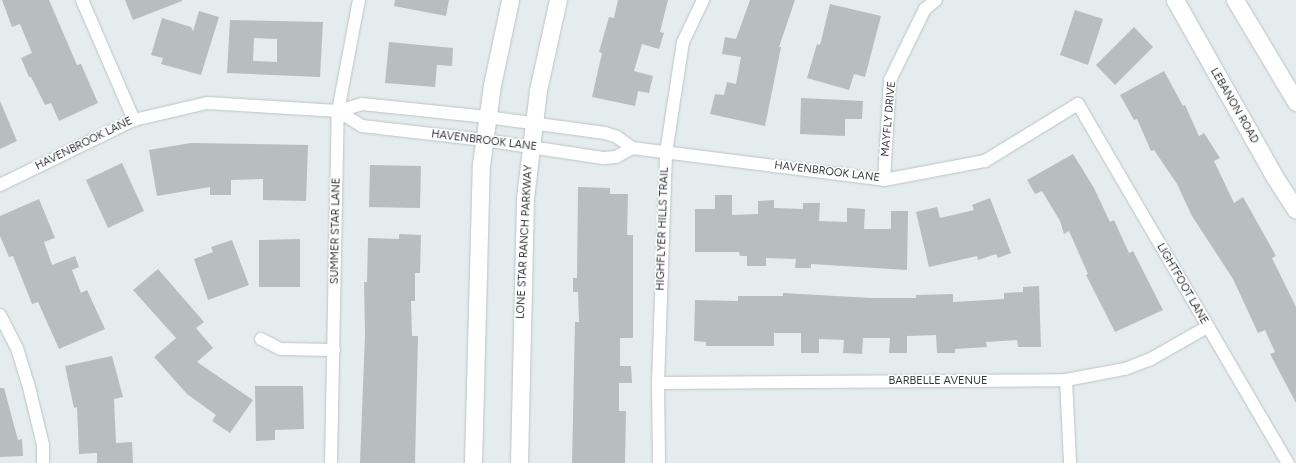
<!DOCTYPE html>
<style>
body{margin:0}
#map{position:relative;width:1296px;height:463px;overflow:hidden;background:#e5ecee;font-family:Figtree,sans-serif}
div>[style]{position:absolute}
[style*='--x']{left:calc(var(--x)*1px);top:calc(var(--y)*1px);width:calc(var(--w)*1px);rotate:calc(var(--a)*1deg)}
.building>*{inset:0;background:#b7bec0}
.roads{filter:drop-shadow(0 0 1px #bcc3c5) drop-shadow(0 0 1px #bcc3c5)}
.street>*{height:12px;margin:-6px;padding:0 6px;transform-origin:6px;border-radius:6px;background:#fff}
.secondary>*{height:17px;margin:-8.5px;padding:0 8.5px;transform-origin:8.5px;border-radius:8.5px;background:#fff}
span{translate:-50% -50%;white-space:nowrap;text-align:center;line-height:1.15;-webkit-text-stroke:3px #fff;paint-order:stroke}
.street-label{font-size:11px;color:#363839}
</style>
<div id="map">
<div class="building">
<i style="clip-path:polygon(2px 0,49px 0,77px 65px,81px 64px,98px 103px,59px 121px,51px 103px,45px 105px,31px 77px,29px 77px,21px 58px,32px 53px,20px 24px,12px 27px)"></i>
<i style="clip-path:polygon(125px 0,182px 0,182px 1px,133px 20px)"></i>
<i style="clip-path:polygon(395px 0,449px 0,446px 16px,394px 6px)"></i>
<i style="clip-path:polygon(618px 0,668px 0,660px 32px,664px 33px,659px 49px,642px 44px,634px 71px,653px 76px,649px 93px,638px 91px,635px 106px,592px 97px,602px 53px,599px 52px,609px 17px,614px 18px)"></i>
<i style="clip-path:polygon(750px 0,795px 0,779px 47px,781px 47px,765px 126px,710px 114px,715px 94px,724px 95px,727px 82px,736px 84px,741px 57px,722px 54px,725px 37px,736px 39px)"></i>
<i style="clip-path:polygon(830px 4px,881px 16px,865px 77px,854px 74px,849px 90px,807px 78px,817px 44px,820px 45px)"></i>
<i style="clip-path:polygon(1075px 10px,1103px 19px,1088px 65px,1060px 55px)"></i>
<i style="clip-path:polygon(199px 11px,219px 17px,201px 75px,161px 64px,163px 58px,151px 55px,162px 18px,191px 27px,193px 31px)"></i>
<i style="clip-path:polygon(evenodd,230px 20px,323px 22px,320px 77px,227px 73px,230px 20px,254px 38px,277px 39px,277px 62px,253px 61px,254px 38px)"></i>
<i style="clip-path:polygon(1134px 27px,1153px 47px,1115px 85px,1096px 65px)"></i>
<i style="clip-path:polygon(389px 42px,453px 48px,452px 66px,437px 65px,435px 87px,385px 83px)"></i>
<i style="clip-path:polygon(1164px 71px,1183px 106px,1185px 105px,1199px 136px,1204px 133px,1220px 158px,1214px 161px,1234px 203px,1243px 197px,1276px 256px,1272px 258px,1296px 307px,1296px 403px,1270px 354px,1275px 352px,1265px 330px,1258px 333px,1233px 279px,1192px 216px,1177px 184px,1154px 150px,1151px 151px,1137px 119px,1134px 120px,1120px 95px)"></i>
<i style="clip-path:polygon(801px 98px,863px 101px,862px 119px,845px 119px,845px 136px,800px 134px)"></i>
<i style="clip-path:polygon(0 101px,17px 141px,0 149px)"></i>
<i style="clip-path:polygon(191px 143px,308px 145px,306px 201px,263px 200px,263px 179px,231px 180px,231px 195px,210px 195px,210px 187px,157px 196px,149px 150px)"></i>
<i style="clip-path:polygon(1073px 154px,1094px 188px,1110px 222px,1114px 220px,1129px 253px,1133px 251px,1163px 310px,1115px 332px,1086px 275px,1088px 274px,1069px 231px,1064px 234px,1060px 221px,1042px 191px,1035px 194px,1027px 180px)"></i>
<i style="clip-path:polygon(122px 163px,144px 211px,108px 228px,86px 180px)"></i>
<i style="clip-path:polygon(370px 165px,421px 166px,420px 208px,369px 207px)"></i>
<i style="clip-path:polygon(578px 187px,610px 188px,610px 194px,628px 194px,627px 235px,633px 235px,633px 338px,620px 338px,620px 366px,631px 366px,632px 383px,619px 383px,619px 411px,626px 411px,625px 463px,572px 463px,575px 322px,579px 322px,578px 292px,573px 292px,573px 278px,577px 278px)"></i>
<i style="clip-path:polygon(715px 195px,732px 195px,732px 215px,758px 214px,758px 201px,774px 200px,774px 208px,803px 209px,803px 203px,820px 203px,819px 221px,847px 222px,847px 208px,865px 209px,864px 229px,891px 229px,891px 211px,908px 211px,907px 270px,811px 264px,811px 268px,795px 268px,796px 259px,766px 258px,766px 266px,747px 266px,747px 256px,740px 256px,739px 252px,695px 252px,695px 209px,715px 209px)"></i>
<i style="clip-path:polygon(990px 198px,1011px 253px,998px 258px,996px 254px,978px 260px,977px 256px,929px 267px,916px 212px,937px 207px,940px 218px,974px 210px,972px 205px)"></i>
<i style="clip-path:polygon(39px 199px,55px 238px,44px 242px,52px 265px,75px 256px,79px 267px,72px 270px,81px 293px,87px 290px,105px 329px,59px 349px,38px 302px,32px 304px,13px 256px,9px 257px,0 236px,0 216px)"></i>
<i style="clip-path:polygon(399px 234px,421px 235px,420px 273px,415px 273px,415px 301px,411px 301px,412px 336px,418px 336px,415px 463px,360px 463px,365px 335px,364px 282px,367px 282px,368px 238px,399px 239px)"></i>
<i style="clip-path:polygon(300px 239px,300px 287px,259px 287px,259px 240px)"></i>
<i style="clip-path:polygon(232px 240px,249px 285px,208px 300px,194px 259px,213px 252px,211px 247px)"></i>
<i style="clip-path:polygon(158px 269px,204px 322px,196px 328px,213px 348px,197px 362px,253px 400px,230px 433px,212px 421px,216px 415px,187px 394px,154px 357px,176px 338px,133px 290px)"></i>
<i style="clip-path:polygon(1039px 286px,1041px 347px,1018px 347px,1017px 340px,986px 342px,987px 347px,955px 349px,955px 353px,937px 353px,936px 335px,907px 336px,907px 353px,889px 353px,890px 338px,863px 338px,862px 354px,843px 353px,844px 340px,819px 339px,819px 353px,801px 353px,801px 333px,774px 333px,774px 346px,706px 346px,706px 342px,694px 341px,695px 300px,738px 301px,738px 296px,783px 296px,783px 293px,871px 298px,916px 298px,916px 295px,953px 294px,953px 302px,1004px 299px,1004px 293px,1023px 292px,1023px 287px)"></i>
<i style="clip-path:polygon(112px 356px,123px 397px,114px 399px,116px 443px,132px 442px,133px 463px,97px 463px,97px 453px,79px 454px,77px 407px,74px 408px,65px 366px)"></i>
<i style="clip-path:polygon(255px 386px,303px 386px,304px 429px,275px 430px,275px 440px,256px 441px)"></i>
<i style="clip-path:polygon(0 388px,4px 388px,18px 440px,22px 439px,23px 456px,0 457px)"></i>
</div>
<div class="roads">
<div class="street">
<i style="--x:82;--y:0;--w:131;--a:66.6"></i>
<i style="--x:338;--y:111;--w:28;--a:32"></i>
<i style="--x:362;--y:126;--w:123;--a:6.5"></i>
<i style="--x:484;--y:140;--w:120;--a:8.6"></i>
<i style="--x:603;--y:158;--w:13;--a:-4"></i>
<i style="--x:616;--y:157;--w:18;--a:-29"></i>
<i style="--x:884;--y:180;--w:100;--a:-86.6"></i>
<i style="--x:890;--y:80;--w:79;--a:-63.8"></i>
<i style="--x:925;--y:9;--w:14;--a:-39"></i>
<i style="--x:0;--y:185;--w:149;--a:-25.9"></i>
<i style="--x:134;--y:120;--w:75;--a:-13.1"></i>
<i style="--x:207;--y:103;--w:131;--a:3.5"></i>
<i style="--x:338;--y:111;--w:25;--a:-16"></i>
<i style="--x:362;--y:104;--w:126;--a:5.9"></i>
<i style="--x:487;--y:117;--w:119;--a:7.7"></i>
<i style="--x:605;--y:133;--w:13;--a:18"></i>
<i style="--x:617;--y:137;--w:19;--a:36"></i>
<i style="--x:632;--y:148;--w:254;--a:7.2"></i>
<i style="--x:884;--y:180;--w:103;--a:-10.7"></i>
<i style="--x:985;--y:161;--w:109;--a:-31.5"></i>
<i style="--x:1078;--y:104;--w:416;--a:59.7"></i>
<i style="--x:0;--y:315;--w:37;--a:63"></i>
<i style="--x:17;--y:348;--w:37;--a:73"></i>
<i style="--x:28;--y:383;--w:64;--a:76.4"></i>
<i style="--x:43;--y:445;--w:18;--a:90"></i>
<i style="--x:261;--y:339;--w:22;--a:27"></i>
<i style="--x:281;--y:349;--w:53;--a:1.1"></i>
<i style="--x:1066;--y:380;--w:83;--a:87.2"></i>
<i style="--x:658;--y:383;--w:408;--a:-0.4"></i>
<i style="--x:1066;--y:380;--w:60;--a:-10.6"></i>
<i style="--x:1125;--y:369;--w:26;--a:-21"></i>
<i style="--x:1149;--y:360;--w:67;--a:-29.6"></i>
<i style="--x:331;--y:463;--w:352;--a:-88.9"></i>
<i style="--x:338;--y:111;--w:113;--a:-79.3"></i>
<i style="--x:659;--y:463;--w:80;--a:-90.7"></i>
<i style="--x:658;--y:383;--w:230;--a:-88"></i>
<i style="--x:666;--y:153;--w:112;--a:-81.3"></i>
<i style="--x:683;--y:42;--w:47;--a:-64.5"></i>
</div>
<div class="secondary">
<i style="--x:1175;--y:0;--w:202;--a:60.6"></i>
<i style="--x:1274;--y:176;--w:40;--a:57.1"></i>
<i style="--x:1235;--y:0;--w:119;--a:59.1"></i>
<i style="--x:473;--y:463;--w:298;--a:-88.5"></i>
<i style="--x:481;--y:165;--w:81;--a:-82.2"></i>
<i style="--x:492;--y:85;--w:87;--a:-78"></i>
<i style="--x:519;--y:463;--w:265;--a:-88.7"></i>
<i style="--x:525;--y:198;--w:109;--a:-83.1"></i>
<i style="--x:538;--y:90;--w:92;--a:-77.5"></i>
</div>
</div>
<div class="street-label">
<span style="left:1234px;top:106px;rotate:60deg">LEBANON ROAD</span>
<span style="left:889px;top:119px;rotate:-85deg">MAYFLY DRIVE</span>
<span style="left:484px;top:141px;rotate:7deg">HAVENBROOK LANE</span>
<span style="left:84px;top:144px;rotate:-26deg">HAVENBROOK LANE</span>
<span style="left:827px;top:172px;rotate:7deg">HAVENBROOK LANE</span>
<span style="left:663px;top:229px;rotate:-88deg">HIGHFLYER HILLS TRAIL</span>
<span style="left:336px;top:231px;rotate:-89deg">SUMMER STAR LANE</span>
<span style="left:525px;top:242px;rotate:-87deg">LONE STAR RANCH PARKWAY</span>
<span style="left:1182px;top:284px;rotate:60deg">LIGHTFOOT LANE</span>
<span style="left:938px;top:381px">BARBELLE AVENUE</span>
</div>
</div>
